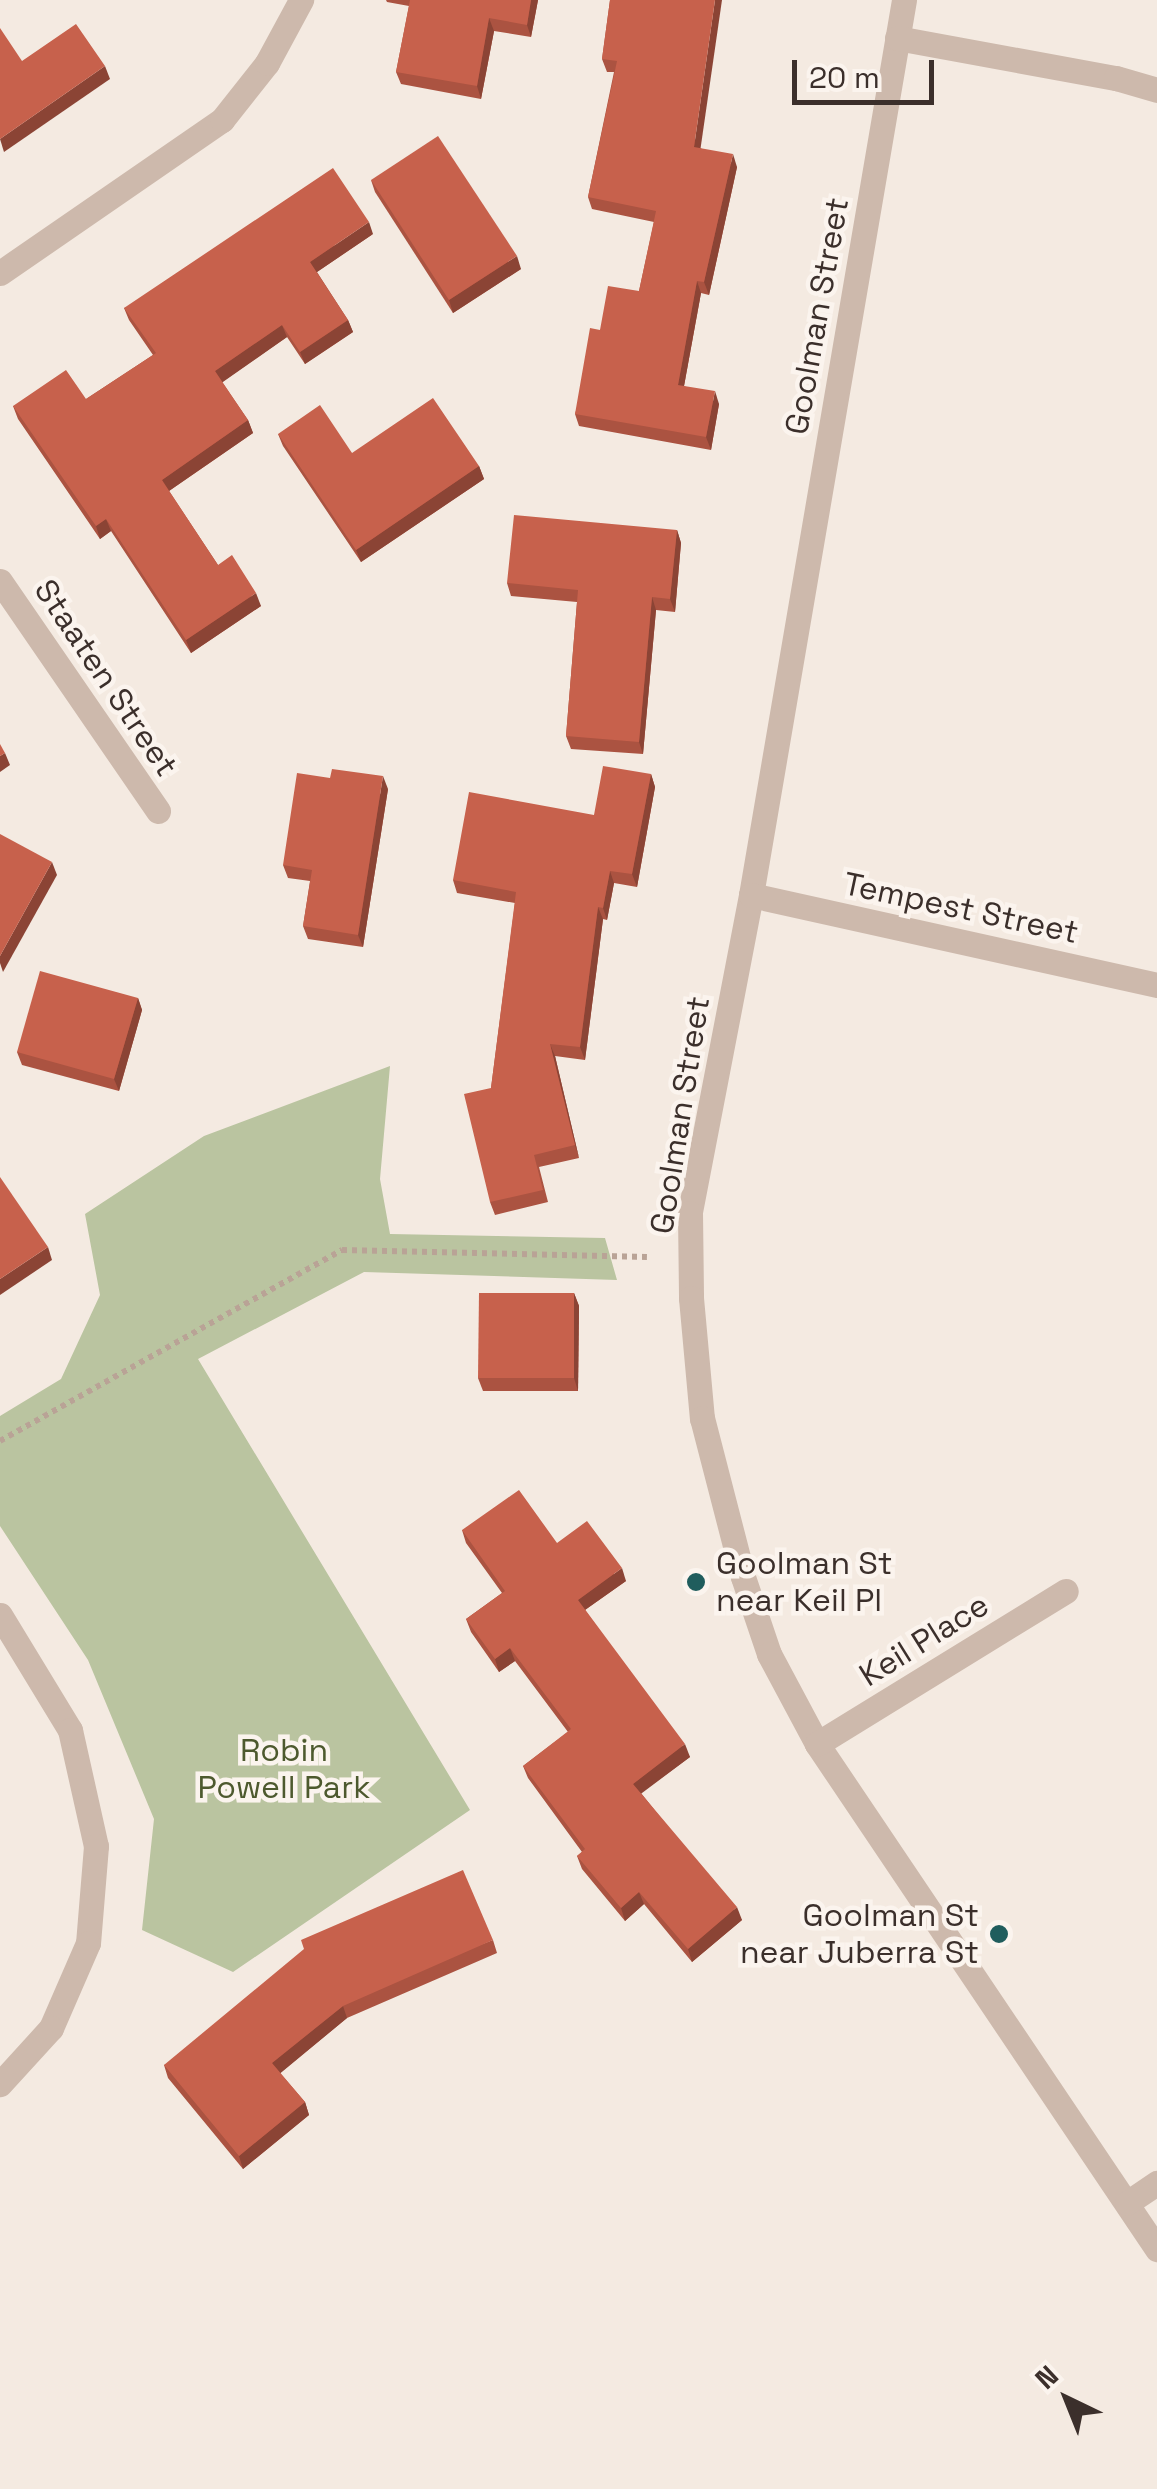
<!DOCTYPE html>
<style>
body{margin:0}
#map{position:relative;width:1157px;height:2489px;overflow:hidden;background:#f4eae1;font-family:"Space Grotesk",sans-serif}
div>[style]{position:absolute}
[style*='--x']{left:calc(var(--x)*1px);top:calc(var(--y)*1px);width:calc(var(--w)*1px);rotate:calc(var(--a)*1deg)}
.green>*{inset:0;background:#bac4a0}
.path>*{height:6px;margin-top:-3px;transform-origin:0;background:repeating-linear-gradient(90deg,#b9a396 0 5px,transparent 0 10px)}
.street>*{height:25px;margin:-12.5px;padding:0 12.5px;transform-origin:12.5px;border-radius:12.5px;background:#cdb9ac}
.wall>*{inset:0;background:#ab5341}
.shaded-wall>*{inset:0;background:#8b4435}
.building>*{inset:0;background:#c7614c}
.dots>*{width:28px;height:28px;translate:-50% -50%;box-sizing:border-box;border:5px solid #fbf4ee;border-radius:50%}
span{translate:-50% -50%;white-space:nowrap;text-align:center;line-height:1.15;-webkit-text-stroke:9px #fbf4ee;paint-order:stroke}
.street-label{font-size:32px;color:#3b2f2b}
.poi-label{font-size:32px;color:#3b2f2b}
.left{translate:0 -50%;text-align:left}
.right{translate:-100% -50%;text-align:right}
.park-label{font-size:32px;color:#4d592e}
.north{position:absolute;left:1017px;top:2349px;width:100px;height:100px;-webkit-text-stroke:8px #fbf4ee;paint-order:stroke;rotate:317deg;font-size:28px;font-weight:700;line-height:40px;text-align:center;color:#3b2f2b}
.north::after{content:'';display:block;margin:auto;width:35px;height:45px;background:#3b2f2b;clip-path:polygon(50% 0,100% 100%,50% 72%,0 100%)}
.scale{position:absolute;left:792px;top:60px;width:142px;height:45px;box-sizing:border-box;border:5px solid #3b2f2b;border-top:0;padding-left:12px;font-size:30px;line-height:35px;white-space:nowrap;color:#3b2f2b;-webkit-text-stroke:8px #fbf4ee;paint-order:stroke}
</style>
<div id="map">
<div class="green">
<i style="clip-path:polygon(390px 1066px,380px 1179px,390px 1234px,605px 1238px,617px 1280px,364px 1272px,198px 1359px,470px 1810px,233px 1972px,142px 1930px,154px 1819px,88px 1660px,0 1526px,0 1416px,61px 1379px,100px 1295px,85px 1214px,204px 1136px)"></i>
</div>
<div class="path">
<i style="--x:0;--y:1441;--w:392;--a:-29.2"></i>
<i style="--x:342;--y:1250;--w:305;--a:1.3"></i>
</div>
<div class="street">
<i style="--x:904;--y:0;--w:908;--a:99.7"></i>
<i style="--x:751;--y:895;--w:324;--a:100.9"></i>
<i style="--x:690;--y:1213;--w:85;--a:89.3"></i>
<i style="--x:691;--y:1298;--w:121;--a:84.8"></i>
<i style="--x:702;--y:1418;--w:164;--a:75.5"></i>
<i style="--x:743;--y:1577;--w:81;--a:71.3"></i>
<i style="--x:769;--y:1654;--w:102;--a:61.9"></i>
<i style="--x:817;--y:1744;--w:609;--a:56.05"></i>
<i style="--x:897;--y:38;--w:223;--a:10.4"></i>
<i style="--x:1116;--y:78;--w:43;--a:16.3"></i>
<i style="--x:0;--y:273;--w:270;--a:-34.6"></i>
<i style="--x:222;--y:120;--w:73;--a:-51.7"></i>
<i style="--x:267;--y:63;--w:72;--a:-61.6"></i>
<i style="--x:0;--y:581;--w:279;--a:55.5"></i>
<i style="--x:751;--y:895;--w:416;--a:12.5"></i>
<i style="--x:0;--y:1615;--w:135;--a:58.7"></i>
<i style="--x:70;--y:1730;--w:119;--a:77.4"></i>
<i style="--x:96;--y:1846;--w:97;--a:94.7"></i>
<i style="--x:88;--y:1943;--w:93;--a:113.5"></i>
<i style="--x:51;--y:2028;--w:76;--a:132.3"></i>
<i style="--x:817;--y:1744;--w:292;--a:-31.6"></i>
<i style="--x:1127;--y:2203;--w:36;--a:-34"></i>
</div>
<div class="wall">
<i style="clip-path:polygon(386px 0,538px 0,531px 37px,494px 31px,481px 99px,401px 84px,396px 72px,409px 6px,387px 2px)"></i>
<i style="clip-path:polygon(610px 0,700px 148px,737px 167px,709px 295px,701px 293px,684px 386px,719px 404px,711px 450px,579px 426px,575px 414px,600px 330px,639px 291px,654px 222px,592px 209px,588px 197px,614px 72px,607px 72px,602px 59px)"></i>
<i style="clip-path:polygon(371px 180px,521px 269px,453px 313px,375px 192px)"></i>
<i style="clip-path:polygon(373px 234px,317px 272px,348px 320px,353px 332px,305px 364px,287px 337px,222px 382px,248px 420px,253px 433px,169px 491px,218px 565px,261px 606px,191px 653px,111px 531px,100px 539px,18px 419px,13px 406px,86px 399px,153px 355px,129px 320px,124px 308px)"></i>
<i style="clip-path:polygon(278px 434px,352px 453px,479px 466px,484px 479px,361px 562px,283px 446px)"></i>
<i style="clip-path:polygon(677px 530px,681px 543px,675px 612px,656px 610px,643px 754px,571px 749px,566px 736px,577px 602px,511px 596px,507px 583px)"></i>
<i style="clip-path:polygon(651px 774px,655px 787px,637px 887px,614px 883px,607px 920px,603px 919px,585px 1060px,555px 1056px,579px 1158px,539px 1167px,548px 1202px,495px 1215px,490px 1202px,491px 1088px,515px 903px,457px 893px,453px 880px,594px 815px)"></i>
<i style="clip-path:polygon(388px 789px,363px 947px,308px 939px,303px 926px,310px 881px,288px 878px,283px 865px)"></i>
<i style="clip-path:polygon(138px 998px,142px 1010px,119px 1091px,22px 1065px,17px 1052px)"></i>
<i style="clip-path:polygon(574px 1293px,579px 1306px,578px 1391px,483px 1391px,478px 1378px)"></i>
<i style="clip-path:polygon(462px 1530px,557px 1543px,626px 1581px,585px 1610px,690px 1757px,641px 1793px,742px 1920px,692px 1962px,644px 1904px,625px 1921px,582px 1869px,577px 1856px,582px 1852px,528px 1778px,523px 1766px,568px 1732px,515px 1661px,499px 1672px,471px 1632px,466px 1619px,502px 1593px,466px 1543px)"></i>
<i style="clip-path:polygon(493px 1940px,497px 1953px,347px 2018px,280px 2073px,305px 2102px,309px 2115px,243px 2169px,168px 2078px,164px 2065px)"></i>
</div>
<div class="shaded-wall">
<i style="clip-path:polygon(531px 0,538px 0,531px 37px,527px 25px)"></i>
<i style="clip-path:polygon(715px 0,722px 0,699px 159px,694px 147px)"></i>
<i style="clip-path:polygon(489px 18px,494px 31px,481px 99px,477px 86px)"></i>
<i style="clip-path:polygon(105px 66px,110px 79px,4px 152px,0 139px)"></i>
<i style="clip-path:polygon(733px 154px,737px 167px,709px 295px,704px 282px)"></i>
<i style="clip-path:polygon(369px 222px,373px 234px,314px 274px,310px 262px)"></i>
<i style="clip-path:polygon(517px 256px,521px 269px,453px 313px,449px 300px)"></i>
<i style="clip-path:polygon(697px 281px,701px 293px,682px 397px,678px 385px)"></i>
<i style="clip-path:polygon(348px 320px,353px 332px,305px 364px,300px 352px)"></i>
<i style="clip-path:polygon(282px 325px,287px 337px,220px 384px,215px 371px)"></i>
<i style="clip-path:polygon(715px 391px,719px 404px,711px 450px,706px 437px)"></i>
<i style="clip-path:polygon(248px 420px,253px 433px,166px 493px,162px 480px)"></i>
<i style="clip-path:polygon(479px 466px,484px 479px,361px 562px,356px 550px)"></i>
<i style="clip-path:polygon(106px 519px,111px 531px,100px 539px,96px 526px)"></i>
<i style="clip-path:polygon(677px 530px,681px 543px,675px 612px,670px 599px)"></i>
<i style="clip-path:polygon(256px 593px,261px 606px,191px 653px,186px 640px)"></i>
<i style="clip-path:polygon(652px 597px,656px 610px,643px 754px,639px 742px)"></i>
<i style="clip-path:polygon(5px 753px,10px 765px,0 772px,0 756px)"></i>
<i style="clip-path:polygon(651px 774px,655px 787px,637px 887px,632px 874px)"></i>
<i style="clip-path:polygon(383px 776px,388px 789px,363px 947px,358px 935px)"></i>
<i style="clip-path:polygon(52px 862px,57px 875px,3px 972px,0 963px,0 956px)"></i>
<i style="clip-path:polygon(610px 871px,614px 883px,607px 920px,603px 908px)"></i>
<i style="clip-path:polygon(598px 907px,603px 919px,585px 1060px,580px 1047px)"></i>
<i style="clip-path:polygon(138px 998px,142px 1010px,119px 1091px,114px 1079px)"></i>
<i style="clip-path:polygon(550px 1044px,555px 1056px,579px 1158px,575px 1145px)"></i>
<i style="clip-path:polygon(48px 1247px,52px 1260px,0 1295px,0 1279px)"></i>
<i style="clip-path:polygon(574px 1293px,579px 1306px,578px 1391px,574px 1378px)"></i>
<i style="clip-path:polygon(622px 1568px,626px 1581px,582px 1612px,578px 1600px)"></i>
<i style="clip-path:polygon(510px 1648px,515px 1661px,499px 1672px,495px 1659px)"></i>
<i style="clip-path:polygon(685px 1744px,690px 1757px,638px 1796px,633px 1784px)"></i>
<i style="clip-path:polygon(639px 1892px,644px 1904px,625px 1921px,621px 1908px)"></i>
<i style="clip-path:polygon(737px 1907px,742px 1920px,692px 1962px,688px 1949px)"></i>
<i style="clip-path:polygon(343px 2006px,347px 2018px,277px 2076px,272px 2063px)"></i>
<i style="clip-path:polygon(305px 2102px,309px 2115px,243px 2169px,239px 2156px)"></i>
</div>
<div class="building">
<i style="clip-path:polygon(410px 0,531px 0,527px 25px,489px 18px,477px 86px,396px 72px)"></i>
<i style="clip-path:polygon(610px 0,715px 0,694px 147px,733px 154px,704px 282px,697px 281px,678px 385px,715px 391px,706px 437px,575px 414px,590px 328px,600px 330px,608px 286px,639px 291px,656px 211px,588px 197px,617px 61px,602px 59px)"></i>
<i style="clip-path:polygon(76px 24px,105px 66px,0 139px,0 28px,22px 61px)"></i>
<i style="clip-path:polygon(438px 136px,517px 256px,449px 300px,371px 180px)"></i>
<i style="clip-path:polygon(333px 168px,369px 222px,310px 262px,348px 320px,300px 352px,282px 325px,215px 371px,248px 420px,162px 480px,218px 565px,232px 555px,256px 593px,186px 640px,106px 519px,96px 526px,13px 406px,66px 370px,86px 399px,156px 353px,124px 308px)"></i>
<i style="clip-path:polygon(433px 398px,479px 466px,356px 550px,278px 434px,320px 405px,352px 453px)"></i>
<i style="clip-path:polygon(514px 515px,677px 530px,670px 599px,652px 597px,639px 742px,566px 736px,578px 590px,507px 583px)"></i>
<i style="clip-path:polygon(0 744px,5px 753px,0 756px)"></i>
<i style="clip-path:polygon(603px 766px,651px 774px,632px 874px,610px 871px,603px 908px,598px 907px,580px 1047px,550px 1044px,575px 1145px,534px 1155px,543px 1190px,490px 1202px,464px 1094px,491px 1088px,516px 892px,453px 880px,469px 792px,594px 815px)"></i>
<i style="clip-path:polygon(332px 769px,383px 776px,358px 935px,303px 926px,312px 870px,283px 865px,297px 773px,330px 778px)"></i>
<i style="clip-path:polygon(0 834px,52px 862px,0 956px)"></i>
<i style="clip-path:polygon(40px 971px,138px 998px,114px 1079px,17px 1052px)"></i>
<i style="clip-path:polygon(0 1177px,48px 1247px,0 1279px)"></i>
<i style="clip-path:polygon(479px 1293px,574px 1293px,574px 1378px,478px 1378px)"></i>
<i style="clip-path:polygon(519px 1490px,557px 1543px,587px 1521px,622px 1568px,578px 1600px,685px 1744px,633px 1784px,737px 1907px,688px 1949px,639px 1892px,621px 1908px,577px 1856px,585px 1849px,523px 1766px,571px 1729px,510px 1648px,495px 1659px,466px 1619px,505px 1591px,462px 1530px)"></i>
<i style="clip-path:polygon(463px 1870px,493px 1940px,343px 2006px,272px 2063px,305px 2102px,239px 2156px,164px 2065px,304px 1949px,301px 1940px)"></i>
</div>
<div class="dots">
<i style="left:696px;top:1582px;background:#205d5d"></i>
<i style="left:999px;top:1934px;background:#205d5d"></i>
</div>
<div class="street-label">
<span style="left:817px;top:316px;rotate:-80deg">Goolman Street</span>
<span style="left:106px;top:678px;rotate:56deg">Staaten Street</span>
<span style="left:961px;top:908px;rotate:12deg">Tempest Street</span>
<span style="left:680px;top:1115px;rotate:-81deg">Goolman Street</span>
<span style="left:924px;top:1640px;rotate:-32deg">Keil Place</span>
</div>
<div class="poi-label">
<span class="left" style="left:716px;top:1582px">Goolman St<br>near Keil Pl</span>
<span class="right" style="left:979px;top:1934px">Goolman St<br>near Juberra St</span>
</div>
<div class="park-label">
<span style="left:284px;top:1769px">Robin<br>Powell Park</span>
</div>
<div class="north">N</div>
<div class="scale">20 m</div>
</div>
